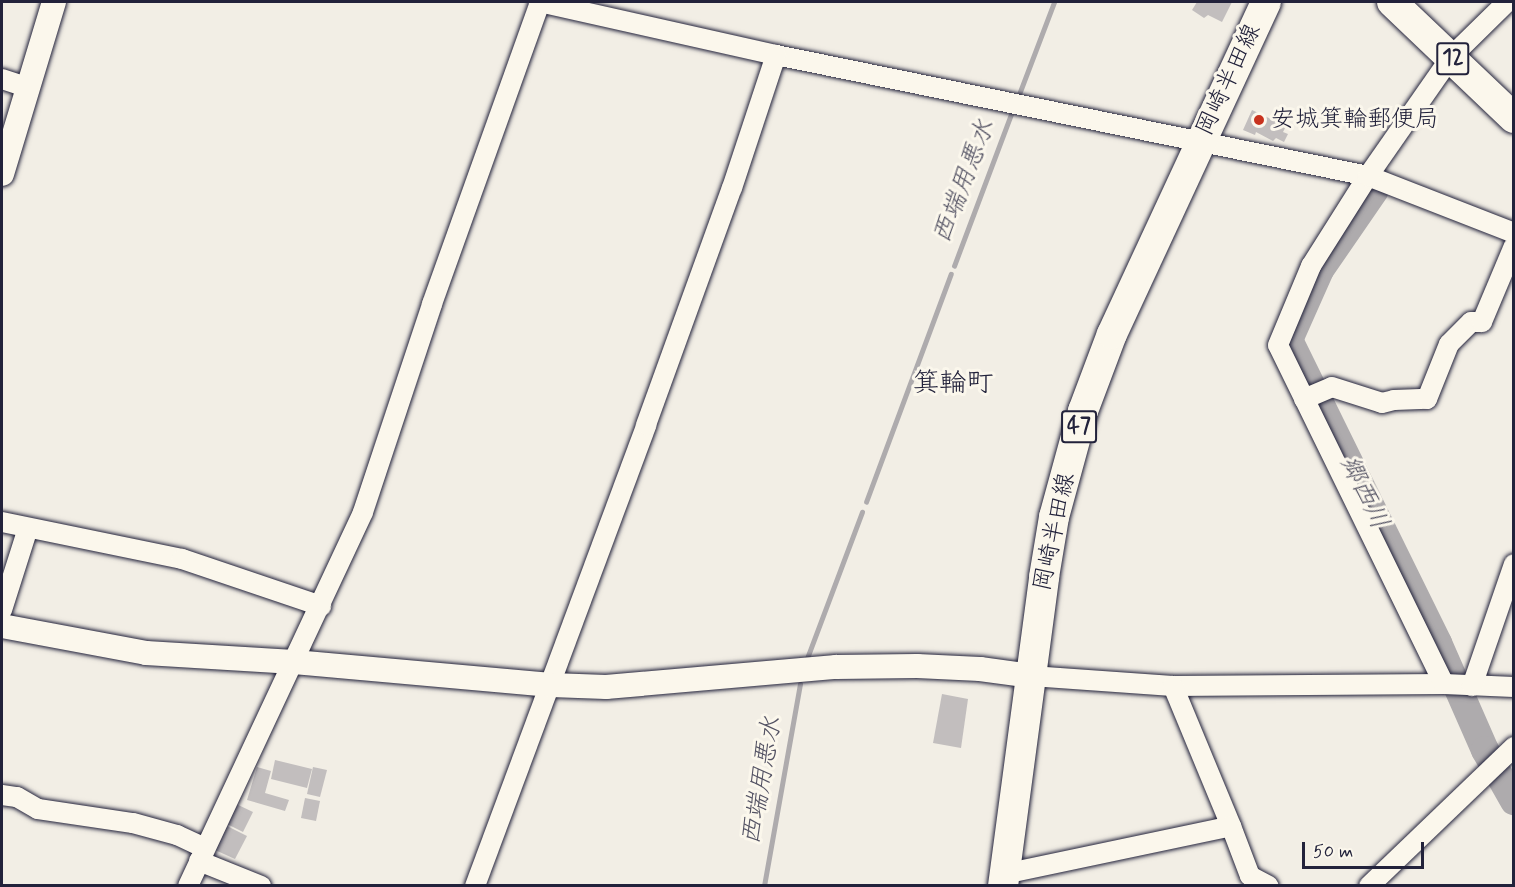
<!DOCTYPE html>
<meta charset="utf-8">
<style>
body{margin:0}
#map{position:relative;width:1515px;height:887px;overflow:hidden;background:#f2eee5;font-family:Mynerve,"Klee One",sans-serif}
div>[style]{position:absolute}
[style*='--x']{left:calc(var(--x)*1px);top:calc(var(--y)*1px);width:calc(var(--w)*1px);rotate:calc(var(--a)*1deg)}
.stream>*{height:4.5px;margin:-2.25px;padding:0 2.25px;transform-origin:2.25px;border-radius:2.25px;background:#aeabad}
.river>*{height:28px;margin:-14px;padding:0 14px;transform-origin:14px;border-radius:14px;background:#aeabad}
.building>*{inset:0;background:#c2bebe}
.roads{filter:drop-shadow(0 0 2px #22223b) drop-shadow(0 0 2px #22223b)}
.minor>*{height:20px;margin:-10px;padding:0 10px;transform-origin:10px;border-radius:10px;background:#fbf7ec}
.tertiary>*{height:24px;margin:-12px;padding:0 12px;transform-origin:12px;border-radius:12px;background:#fbf7ec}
.primary>*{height:30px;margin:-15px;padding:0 15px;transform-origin:15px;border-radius:15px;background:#fbf7ec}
.dots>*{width:16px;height:16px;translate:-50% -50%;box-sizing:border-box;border:3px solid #fbf7ec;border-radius:50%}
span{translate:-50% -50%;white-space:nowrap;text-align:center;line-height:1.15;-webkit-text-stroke:6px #fbf7ec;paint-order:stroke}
.shield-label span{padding:2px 4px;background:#fbf7ec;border:2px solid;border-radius:4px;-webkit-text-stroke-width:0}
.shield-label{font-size:22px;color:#22223b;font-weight:700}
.street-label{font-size:24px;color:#22223b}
.poi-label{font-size:24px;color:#22223b}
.left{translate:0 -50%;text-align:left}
.water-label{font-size:26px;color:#535263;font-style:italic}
.quarter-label{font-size:27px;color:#22223b}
.frame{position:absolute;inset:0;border:3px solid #22223b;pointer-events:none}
.scale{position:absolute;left:1302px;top:842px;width:122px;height:27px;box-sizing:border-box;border:3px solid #22223b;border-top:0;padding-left:8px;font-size:18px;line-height:21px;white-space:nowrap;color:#22223b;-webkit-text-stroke:4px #fbf7ec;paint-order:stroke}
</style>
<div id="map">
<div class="stream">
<i style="--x:1018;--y:97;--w:102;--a:-69.2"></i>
<i style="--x:954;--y:266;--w:165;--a:-69.4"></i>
<i style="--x:866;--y:502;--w:243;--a:-69.6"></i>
<i style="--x:806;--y:661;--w:159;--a:-69.4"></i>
<i style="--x:764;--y:886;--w:205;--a:-79.9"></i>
</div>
<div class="river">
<i style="--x:1375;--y:190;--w:97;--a:124.5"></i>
<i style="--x:1320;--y:270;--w:77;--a:113.9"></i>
<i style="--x:1289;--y:340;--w:338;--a:63.8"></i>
<i style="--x:1438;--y:643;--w:117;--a:66.3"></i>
<i style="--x:1485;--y:750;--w:59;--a:60.4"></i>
</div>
<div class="building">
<i style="clip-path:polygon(1197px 2px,1232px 2px,1222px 22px,1208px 15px,1204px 18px,1192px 10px)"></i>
<i style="clip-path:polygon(1252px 110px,1286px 126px,1283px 132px,1288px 134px,1284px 142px,1276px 138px,1273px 141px,1256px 132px,1255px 135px,1243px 130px)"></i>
<i style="clip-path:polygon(942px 694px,968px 699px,961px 748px,933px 743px)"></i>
<i style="clip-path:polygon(275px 760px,312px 769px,307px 788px,271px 779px)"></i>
<i style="clip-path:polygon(257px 767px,271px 771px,265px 793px,289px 800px,285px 811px,247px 800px)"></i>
<i style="clip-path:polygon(313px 767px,327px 770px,320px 797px,307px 794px)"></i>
<i style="clip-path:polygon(305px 798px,320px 801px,316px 821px,301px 818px)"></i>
<i style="clip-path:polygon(234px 803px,253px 812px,243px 832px,225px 823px)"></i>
<i style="clip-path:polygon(227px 826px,247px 836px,235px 859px,215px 850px)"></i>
</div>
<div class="roads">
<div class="minor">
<i style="--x:539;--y:2;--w:243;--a:12.6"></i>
<i style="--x:776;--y:55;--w:604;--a:11.55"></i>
<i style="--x:1368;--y:176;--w:157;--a:21.3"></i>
<i style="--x:2;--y:79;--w:28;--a:18"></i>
<i style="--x:1304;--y:399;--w:30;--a:-23"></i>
<i style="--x:1332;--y:387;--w:52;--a:17.7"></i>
<i style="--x:1382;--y:403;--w:12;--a:-14"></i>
<i style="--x:1394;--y:400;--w:33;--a:-2"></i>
<i style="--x:1427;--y:399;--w:59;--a:-68.2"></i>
<i style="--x:1449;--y:344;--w:31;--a:-45"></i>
<i style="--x:1471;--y:322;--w:11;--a:0"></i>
<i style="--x:1482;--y:322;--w:82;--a:-67.2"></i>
<i style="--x:2;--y:522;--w:184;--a:11.6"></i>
<i style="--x:182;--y:559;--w:147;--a:18.7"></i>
<i style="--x:2;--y:610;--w:86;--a:-72.4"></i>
<i style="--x:1031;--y:676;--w:142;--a:4"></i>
<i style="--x:1173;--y:686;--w:271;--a:-0.4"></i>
<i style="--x:1444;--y:684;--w:70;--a:2.5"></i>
<i style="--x:1444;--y:684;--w:377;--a:-116.1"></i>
<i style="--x:1278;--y:345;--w:86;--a:-67.3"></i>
<i style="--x:1311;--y:266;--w:107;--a:-57.7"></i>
<i style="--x:1368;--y:176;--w:145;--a:-55.1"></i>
<i style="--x:1451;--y:57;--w:78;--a:-44.5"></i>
<i style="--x:1173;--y:686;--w:152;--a:67.5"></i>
<i style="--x:1472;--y:686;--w:129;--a:-71"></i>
<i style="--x:2;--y:795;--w:15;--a:8"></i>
<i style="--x:17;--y:797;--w:24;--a:30"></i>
<i style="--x:38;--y:809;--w:96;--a:8.4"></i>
<i style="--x:133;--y:823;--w:46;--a:15.3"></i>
<i style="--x:177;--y:835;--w:31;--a:25"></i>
<i style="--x:199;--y:861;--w:67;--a:22"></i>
<i style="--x:1004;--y:874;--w:232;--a:-11.9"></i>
<i style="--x:1231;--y:826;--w:53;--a:69.2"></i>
<i style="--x:1250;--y:876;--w:21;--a:28"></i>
<i style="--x:188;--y:886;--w:413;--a:-64.9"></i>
<i style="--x:363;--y:512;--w:219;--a:-71.6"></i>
<i style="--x:432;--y:304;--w:321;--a:-70.3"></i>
<i style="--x:475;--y:886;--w:492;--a:-69.6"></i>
<i style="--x:646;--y:425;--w:252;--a:-70.1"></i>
<i style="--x:732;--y:188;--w:140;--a:-71.7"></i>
<i style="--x:1369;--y:886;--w:201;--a:-43.8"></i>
</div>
<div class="tertiary">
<i style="--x:2;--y:174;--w:180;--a:-73.2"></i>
<i style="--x:2;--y:626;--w:147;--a:10.6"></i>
<i style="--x:146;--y:653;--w:148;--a:3.5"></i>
<i style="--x:294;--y:662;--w:258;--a:5.1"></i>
<i style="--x:551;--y:685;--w:55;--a:2.1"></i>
<i style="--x:606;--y:687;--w:231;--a:-5"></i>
<i style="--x:836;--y:667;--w:81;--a:-0.7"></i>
<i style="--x:917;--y:666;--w:63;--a:2.7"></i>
<i style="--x:980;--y:669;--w:51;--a:7.8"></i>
</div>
<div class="primary">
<i style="--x:1392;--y:2;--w:168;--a:43.6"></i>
<i style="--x:1003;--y:886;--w:312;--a:-82.4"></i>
<i style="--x:1044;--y:577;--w:61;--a:-80.5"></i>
<i style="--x:1054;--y:517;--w:110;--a:-74.7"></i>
<i style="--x:1083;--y:411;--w:82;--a:-69.4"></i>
<i style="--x:1112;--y:334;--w:366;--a:-65.1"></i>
</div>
</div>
<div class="dots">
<i style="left:1259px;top:120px;background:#c8321e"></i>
</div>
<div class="shield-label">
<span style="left:1453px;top:59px">12</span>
<span style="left:1079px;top:427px">47</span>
</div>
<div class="street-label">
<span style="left:1229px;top:80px;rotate:-65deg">岡崎半田線</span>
<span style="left:1055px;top:532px;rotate:-78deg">岡崎半田線</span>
</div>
<div class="poi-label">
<span class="left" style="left:1271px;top:120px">安城箕輪郵便局</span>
</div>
<div class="water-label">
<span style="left:965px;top:182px;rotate:-69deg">西端用悪水</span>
<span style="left:1363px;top:493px;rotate:64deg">郷西川</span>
<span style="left:763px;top:781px;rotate:-80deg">西端用悪水</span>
</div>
<div class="quarter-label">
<span style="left:953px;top:384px">箕輪町</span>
</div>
<div class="frame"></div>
<div class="scale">50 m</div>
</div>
